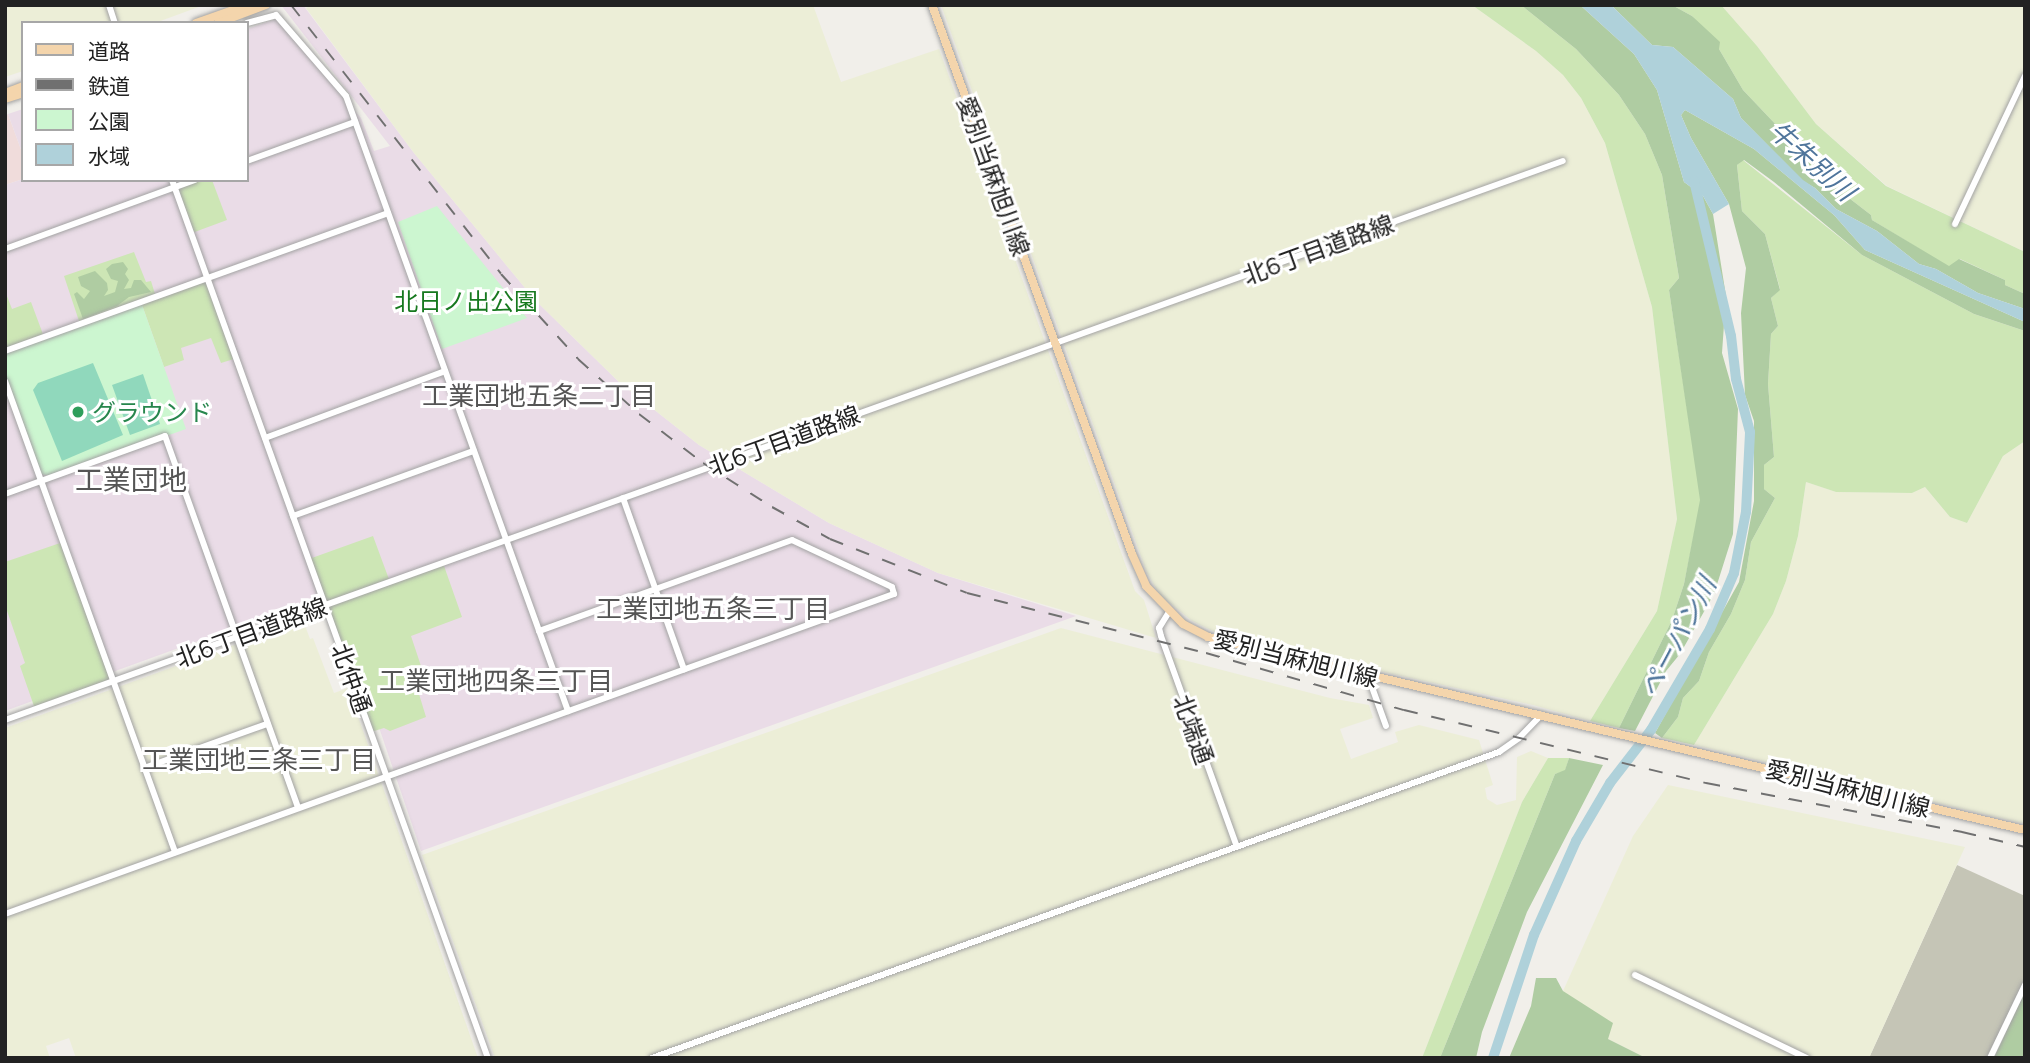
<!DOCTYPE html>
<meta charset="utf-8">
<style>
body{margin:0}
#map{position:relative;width:2030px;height:1063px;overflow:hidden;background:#f1efea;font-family:Manrope,"Noto Sans JP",sans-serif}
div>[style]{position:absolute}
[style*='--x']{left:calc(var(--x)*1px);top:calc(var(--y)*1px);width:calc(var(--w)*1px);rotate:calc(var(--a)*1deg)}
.commercial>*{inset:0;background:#f0dcdb}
.industrial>*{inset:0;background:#eadce7}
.construction>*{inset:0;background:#c5c5b6}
.farmland>*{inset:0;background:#eceed7}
.grass>*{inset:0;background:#cde6b5}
.forest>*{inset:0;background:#afcca2}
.park>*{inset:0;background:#ccf6d0}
.pitch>*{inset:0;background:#90d8bc}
.water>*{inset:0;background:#afd1da}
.river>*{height:10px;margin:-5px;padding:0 5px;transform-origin:5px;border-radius:5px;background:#afd1da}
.roads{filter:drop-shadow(0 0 2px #a3a3a3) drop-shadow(0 0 2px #a3a3a3)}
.minor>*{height:6px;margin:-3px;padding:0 3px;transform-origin:3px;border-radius:3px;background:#fff}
.major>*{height:8px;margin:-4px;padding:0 4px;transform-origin:4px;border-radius:4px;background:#f4d5ac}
.rail>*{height:2px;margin-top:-1px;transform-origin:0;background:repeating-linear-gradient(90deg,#707070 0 14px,transparent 0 28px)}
.dots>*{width:19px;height:19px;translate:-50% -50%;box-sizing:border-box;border:4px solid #fff;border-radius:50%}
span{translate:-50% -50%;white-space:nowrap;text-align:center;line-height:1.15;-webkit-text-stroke:6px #fff;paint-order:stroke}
.street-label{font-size:24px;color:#222}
.park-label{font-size:24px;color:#17791f}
.leisure-label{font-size:24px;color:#27864d}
.left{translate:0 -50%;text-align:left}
.water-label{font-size:26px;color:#4f759b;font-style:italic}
.neighbourhood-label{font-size:26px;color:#555}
.quarter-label{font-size:28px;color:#555}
.frame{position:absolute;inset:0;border:7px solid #222;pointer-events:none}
.legend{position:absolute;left:21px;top:21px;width:228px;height:161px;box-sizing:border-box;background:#fff;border:2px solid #a7a7a7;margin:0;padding:9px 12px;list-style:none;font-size:21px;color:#222}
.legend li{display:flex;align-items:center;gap:14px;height:35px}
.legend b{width:35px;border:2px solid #a7a7a7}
</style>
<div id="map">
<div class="commercial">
<i style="clip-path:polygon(8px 114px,23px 155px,23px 179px,5px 185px,5px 116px)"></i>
</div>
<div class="industrial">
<i style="clip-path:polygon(281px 5px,303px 5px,414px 153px,535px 300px,619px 382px,699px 445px,829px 523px,938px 573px,1076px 616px,421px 851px,333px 592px,5px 711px,5px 185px,23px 179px,247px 180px,247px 29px,276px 19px,361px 118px,374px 151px,390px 146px)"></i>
<i style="clip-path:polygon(23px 109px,23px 155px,8px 114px)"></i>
</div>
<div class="construction">
<i style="clip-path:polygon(1957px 865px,2025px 896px,2025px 985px,1990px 1058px,1869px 1058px)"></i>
</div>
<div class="farmland">
<i style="clip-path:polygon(5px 5px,204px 5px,155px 23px,23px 23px,23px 71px,5px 77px)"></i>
<i style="clip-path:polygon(313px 5px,813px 5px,841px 82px,939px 49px,1135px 591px,1144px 600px,1156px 638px,938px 573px,829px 523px,699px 445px,619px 382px,535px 300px,414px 153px,306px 8px)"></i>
<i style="clip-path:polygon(941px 5px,1472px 5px,1536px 51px,1563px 75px,1581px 98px,1605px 143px,1652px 307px,1677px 519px,1657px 611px,1590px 721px,1533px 705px,1225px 637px,1192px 621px,1160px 595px,1147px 573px)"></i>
<i style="clip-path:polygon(1721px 5px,2025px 5px,2025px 252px,1887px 186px,1816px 124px,1757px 46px)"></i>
<i style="clip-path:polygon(2025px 441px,2025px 824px,1694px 745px,1773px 614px,1786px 581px,1798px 536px,1806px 482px,1836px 492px,1912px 493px,1925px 487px,1950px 517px,1967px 523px,2003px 456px)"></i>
<i style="clip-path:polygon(303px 620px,310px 639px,313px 638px,334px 693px,348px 688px,478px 1058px,76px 1058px,69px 1038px,46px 1046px,50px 1058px,5px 1058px,5px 728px)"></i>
<i style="clip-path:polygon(1061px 628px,1330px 698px,1369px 705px,1373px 718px,1340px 729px,1351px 759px,1398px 742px,1395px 732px,1419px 725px,1479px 740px,1493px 785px,1485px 788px,1487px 799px,1497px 805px,1516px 800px,1517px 757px,1531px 751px,1548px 758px,1522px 802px,1422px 1058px,495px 1058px,422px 855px)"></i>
<i style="clip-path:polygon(1668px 785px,1965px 847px,1869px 1058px,1646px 1058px,1608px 1039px,1563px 991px,1633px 836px)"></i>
</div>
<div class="grass">
<i style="clip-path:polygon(1472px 5px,1521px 5px,1576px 49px,1619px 95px,1645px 134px,1662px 175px,1679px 278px,1669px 290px,1701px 500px,1684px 584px,1672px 620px,1619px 728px,1590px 721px,1657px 611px,1677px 519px,1652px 307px,1605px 143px,1581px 98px,1563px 75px,1536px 51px)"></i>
<i style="clip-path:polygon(1672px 5px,1721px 5px,1757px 46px,1816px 124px,1886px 186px,2025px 252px,2025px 294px,2005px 285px,2005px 280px,1960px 259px,1949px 267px,1872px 220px,1871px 215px,1836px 188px,1743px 90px,1719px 49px,1692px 16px)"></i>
<i style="clip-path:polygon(1743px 160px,1862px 255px,1974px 314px,2025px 331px,2025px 441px,2003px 456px,1967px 523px,1950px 517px,1925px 487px,1912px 493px,1836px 492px,1806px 482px,1798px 536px,1786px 581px,1773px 614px,1694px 745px,1662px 738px,1678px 717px,1683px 698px,1699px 681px,1709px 652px,1731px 614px,1745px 580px,1751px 542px,1775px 498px,1764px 489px,1764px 465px,1774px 457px,1768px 384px,1771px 334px,1778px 326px,1771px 298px,1780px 289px,1765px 234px,1742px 211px,1737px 165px)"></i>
<i style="clip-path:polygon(195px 180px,212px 180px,227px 220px,192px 233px,175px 187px)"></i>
<i style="clip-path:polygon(134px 252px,146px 282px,151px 281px,156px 297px,208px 278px,237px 358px,221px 363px,211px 338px,181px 348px,184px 360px,164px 367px,141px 302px,80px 324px,64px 276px)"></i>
<i style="clip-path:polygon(5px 291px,12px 309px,31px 302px,44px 337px,5px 351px)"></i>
<i style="clip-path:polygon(373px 536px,390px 582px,443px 563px,462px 617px,411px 636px,429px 690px,419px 694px,426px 717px,390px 731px,384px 728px,371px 732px,309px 559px)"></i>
<i style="clip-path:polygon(63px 542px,113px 681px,35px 709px,20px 666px,25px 663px,5px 605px,5px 562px)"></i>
<i style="clip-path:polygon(1548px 758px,1569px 758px,1565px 771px,1555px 774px,1440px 1058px,1422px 1058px,1522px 802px)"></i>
</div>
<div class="forest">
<i style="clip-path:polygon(1521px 5px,1580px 5px,1634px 54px,1657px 90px,1684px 182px,1703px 196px,1713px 214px,1726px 296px,1722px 353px,1738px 409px,1733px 534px,1714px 594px,1680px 654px,1666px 671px,1635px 731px,1619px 728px,1672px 620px,1684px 584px,1700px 500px,1669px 290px,1679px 278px,1662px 175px,1645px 134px,1619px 95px,1576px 49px)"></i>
<i style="clip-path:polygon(1611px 5px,1672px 5px,1692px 16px,1720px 42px,1719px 49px,1743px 90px,1836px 188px,1871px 215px,1872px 220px,1949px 266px,1959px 259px,2005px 280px,2005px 285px,2025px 294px,2025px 309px,1978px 293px,1936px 269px,1919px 264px,1877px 231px,1836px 209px,1815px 188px,1803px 181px,1741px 118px,1733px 99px,1673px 47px,1652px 45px)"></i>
<i style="clip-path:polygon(1685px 110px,1754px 149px,1834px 215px,1865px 250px,2025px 322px,2025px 331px,1974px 314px,1862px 255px,1774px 182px,1744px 160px,1737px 165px,1742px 211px,1765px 234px,1780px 290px,1771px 298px,1778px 326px,1771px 334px,1768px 384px,1774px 457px,1764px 465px,1764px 489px,1775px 498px,1751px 542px,1745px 580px,1731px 614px,1709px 652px,1699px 681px,1683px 698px,1678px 717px,1662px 738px,1655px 733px,1739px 582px,1754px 501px,1754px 421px,1745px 395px,1741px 313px,1746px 268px,1729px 204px,1691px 138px,1681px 115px)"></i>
<i style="clip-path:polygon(123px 262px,128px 269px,125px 274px,129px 280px,124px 289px,131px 288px,134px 280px,141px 280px,151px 292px,129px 297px,117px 306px,83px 319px,74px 294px,77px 292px,84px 299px,90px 291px,81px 286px,78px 277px,95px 271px,107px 283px,108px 290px,104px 296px,115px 292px,118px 281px,111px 279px,106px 269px,112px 264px)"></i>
<i style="clip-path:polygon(1569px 758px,1603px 765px,1527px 912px,1482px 1032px,1476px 1058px,1440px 1058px,1555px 774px,1565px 770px)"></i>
<i style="clip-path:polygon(1536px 978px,1556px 978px,1563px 991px,1613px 1023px,1608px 1039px,1646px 1058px,1509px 1058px,1531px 1006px)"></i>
<i style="clip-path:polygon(2025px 991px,2025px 1058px,1994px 1058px)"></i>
</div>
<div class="park">
<i style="clip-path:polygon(437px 206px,527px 318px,442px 349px,398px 222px)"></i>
<i style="clip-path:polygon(141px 302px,186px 429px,54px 476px,39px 474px,5px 381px,5px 351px)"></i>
</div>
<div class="pitch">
<i style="clip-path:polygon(93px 363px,123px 435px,62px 461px,33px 390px,38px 383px)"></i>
<i style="clip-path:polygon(143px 374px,160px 424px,130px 435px,112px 385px)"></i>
</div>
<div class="water">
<i style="clip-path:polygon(1580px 5px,1611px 5px,1652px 45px,1673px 47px,1733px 99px,1741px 118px,1803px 180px,1815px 188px,1836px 209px,1877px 231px,1919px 264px,1936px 269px,1978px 293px,2025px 309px,2025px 322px,1865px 250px,1834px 215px,1754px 149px,1685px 110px,1681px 115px,1691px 138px,1729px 204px,1713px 214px,1703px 196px,1684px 182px,1657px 90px,1634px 54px)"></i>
</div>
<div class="river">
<i style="--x:1493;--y:1058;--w:130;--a:-71.6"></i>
<i style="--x:1534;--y:935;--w:103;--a:-65.9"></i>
<i style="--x:1576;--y:841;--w:67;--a:-59.6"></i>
<i style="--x:1610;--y:783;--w:67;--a:-52.3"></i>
<i style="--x:1651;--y:730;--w:117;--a:-59.7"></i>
<i style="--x:1710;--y:629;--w:61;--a:-66.8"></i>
<i style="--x:1734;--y:573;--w:62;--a:-78.9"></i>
<i style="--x:1746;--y:512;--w:80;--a:-87.1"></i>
<i style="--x:1750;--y:432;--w:55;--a:-104.8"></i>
<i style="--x:1736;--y:379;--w:43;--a:-96.6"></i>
<i style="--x:1731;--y:336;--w:159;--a:-103.4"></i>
</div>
<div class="roads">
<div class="minor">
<i style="--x:109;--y:5;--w:19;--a:72"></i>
<i style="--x:247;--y:23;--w:30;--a:-15"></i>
<i style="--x:276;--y:15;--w:107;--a:49.2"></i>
<i style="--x:346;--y:96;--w:654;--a:70.15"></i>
<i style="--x:247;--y:161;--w:115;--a:-19.9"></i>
<i style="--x:172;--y:180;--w:933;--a:70.21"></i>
<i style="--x:1955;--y:224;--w:164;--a:-64.7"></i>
<i style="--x:5;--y:249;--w:202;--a:-20"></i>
<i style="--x:5;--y:351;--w:407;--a:-19.8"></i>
<i style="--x:5;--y:381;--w:501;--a:70.15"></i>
<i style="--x:265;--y:438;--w:192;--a:-20.4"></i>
<i style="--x:5;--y:494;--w:170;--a:-19.9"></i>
<i style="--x:165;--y:436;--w:395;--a:70.3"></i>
<i style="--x:623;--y:498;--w:182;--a:70.4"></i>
<i style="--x:293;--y:516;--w:192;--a:-19.8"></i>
<i style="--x:1169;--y:612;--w:19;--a:122"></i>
<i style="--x:1159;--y:628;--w:8;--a:76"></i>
<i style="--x:1161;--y:636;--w:224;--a:70.2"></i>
<i style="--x:1368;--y:676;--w:53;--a:70.2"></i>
<i style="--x:5;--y:720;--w:1655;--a:-19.74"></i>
<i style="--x:144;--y:768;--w:131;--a:-19.7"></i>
<i style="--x:5;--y:914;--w:945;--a:-19.8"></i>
<i style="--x:894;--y:594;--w:7;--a:-106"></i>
<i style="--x:892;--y:587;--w:110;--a:-154.8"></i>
<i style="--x:792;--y:540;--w:269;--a:160.2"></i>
<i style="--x:1635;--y:975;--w:191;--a:25.8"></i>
<i style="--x:652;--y:1058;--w:901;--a:-19.86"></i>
<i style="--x:1499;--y:752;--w:24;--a:-35"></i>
<i style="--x:1519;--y:738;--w:32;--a:-46"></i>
<i style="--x:1990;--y:1058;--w:81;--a:-64.4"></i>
</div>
<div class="major">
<i style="--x:932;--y:5;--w:584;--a:69.98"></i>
<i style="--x:1132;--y:554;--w:35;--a:66"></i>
<i style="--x:1146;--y:586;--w:53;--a:45.8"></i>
<i style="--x:1183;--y:624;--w:28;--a:27"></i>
<i style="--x:1208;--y:637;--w:839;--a:13.29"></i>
<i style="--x:196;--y:23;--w:54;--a:-19.4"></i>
<i style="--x:218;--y:23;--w:51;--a:-20.6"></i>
<i style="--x:5;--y:93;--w:19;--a:-21"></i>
<i style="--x:5;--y:99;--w:19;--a:-18"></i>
</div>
</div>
<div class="rail">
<i style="--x:291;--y:5;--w:341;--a:52"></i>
<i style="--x:501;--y:274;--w:115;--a:47.8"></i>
<i style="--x:578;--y:359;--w:82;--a:42"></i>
<i style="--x:639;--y:414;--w:81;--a:37.4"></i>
<i style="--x:703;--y:463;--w:82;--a:32.5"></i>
<i style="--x:772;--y:507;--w:66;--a:28.9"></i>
<i style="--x:830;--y:539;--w:147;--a:21.5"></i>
<i style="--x:967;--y:593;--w:246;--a:14.1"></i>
<i style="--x:1206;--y:653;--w:206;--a:16.1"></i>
<i style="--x:1404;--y:710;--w:311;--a:13.6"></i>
<i style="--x:1706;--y:783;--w:261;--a:10.8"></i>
<i style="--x:1962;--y:832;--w:65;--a:13.4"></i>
</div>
<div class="dots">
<i style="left:78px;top:412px;background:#2e9e5b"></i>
</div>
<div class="street-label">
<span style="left:994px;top:176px;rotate:70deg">愛別当麻旭川線</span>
<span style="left:1318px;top:249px;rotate:-20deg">北6丁目道路線</span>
<span style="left:784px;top:440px;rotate:-20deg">北6丁目道路線</span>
<span style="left:251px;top:632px;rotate:-20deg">北6丁目道路線</span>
<span style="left:1296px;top:658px;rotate:14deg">愛別当麻旭川線</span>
<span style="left:352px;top:678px;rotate:70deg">北仲通</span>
<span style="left:1194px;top:729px;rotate:70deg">北端通</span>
<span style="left:1848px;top:788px;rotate:14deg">愛別当麻旭川線</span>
</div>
<div class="park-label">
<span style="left:466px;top:301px">北日ノ出公園</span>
</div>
<div class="leisure-label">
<span class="left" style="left:92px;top:412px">グラウンド</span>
</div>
<div class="water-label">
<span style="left:1812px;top:161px;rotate:42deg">牛朱別川</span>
<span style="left:1678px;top:637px;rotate:-62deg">ペーパン川</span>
</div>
<div class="neighbourhood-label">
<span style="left:539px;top:396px">工業団地五条二丁目</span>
<span style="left:713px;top:609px">工業団地五条三丁目</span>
<span style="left:496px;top:681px">工業団地四条三丁目</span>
<span style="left:259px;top:760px">工業団地三条三丁目</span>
</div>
<div class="quarter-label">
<span style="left:131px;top:479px">工業団地</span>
</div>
<div class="frame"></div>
<ul class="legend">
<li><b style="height:9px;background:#f4d5ac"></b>道路</li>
<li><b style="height:9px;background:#707070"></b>鉄道</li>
<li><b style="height:19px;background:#ccf6d0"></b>公園</li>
<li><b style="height:19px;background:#afd1da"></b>水域</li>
</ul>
</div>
